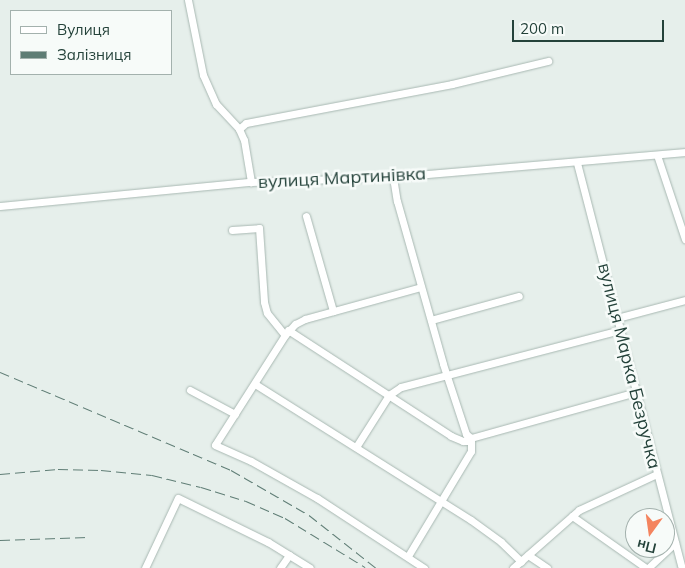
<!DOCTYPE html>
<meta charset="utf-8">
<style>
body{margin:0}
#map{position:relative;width:685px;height:568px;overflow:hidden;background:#e6efeb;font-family:Mulish,sans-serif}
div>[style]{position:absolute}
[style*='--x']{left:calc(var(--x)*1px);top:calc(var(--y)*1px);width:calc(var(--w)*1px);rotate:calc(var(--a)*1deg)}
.roads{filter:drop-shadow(0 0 1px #a8b8b2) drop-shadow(0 0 1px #a8b8b2)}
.minor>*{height:7px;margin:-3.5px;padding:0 3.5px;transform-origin:3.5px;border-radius:3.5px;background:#fff}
.rail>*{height:1px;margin-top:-0.5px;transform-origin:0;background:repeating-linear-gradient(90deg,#5f7d75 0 10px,transparent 0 15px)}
span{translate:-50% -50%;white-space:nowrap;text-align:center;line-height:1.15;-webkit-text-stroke:5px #f7fbf9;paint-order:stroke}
.street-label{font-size:18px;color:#24423a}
.legend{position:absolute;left:10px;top:10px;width:162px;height:65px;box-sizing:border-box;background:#f7fbf9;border:1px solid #a3b1ad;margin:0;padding:6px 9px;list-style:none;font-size:15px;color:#24423a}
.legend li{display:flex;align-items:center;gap:10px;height:25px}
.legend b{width:25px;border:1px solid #a3b1ad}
.north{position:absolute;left:625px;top:508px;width:50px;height:50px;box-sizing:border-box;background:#f7fbf9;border:1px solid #a3b1ad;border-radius:50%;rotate:194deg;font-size:14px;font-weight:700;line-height:20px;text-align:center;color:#24423a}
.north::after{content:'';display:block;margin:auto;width:18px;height:22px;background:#f4845f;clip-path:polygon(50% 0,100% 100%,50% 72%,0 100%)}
.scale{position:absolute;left:512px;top:20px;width:152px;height:22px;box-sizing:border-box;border:2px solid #24423a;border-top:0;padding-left:6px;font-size:15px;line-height:18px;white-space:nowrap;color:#24423a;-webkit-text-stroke:4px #f7fbf9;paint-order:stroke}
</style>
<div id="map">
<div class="roads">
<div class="minor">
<i style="--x:188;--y:0;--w:76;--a:78.7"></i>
<i style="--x:203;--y:75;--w:32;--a:66"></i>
<i style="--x:216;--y:104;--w:34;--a:47"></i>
<i style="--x:239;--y:129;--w:12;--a:66"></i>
<i style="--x:244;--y:140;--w:43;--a:80.5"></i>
<i style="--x:239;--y:129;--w:9;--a:-41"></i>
<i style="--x:246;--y:123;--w:210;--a:-10.7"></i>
<i style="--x:452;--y:84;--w:99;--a:-13.5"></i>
<i style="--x:657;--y:155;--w:89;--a:71.6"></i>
<i style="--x:577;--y:163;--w:418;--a:75.5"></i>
<i style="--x:393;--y:177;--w:24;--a:81"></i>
<i style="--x:397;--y:201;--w:169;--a:74.2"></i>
<i style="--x:443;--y:364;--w:74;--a:71.8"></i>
<i style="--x:466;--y:434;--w:6;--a:39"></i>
<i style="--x:0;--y:206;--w:252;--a:-5.5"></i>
<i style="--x:251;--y:182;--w:142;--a:-2"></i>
<i style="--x:393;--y:177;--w:293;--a:-4.9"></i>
<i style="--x:306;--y:216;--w:99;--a:74.1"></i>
<i style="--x:232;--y:230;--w:27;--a:-4"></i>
<i style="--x:259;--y:228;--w:74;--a:86.1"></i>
<i style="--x:264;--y:302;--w:11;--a:75"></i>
<i style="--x:267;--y:313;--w:28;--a:51"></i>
<i style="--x:421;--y:287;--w:120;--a:164.6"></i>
<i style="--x:305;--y:319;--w:11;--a:153"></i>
<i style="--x:295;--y:324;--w:15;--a:132"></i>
<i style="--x:285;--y:335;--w:130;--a:122.5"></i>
<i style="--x:215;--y:445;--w:39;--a:24"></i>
<i style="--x:251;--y:461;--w:76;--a:29.3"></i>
<i style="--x:317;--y:498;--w:128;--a:33.2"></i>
<i style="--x:617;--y:318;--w:70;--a:-14.8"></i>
<i style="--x:431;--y:320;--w:91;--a:-15.3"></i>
<i style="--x:288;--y:330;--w:194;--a:33"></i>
<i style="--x:451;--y:436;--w:13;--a:23"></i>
<i style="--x:463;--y:441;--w:8;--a:0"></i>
<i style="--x:255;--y:384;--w:255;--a:32.2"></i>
<i style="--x:471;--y:520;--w:37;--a:36"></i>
<i style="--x:501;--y:542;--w:28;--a:44"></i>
<i style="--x:190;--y:390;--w:51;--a:28.1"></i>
<i style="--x:471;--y:441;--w:3;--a:-90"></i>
<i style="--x:471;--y:438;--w:171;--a:-15.6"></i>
<i style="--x:356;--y:447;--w:62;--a:-57.6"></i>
<i style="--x:389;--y:395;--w:14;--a:-34"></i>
<i style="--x:401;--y:387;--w:226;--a:-14.6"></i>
<i style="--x:572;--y:516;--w:90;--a:35.1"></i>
<i style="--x:528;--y:555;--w:23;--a:34"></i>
<i style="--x:408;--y:556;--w:122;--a:-59"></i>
<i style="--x:471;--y:451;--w:10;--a:-90"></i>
<i style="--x:145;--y:568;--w:77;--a:-64.8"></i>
<i style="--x:178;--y:498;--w:100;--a:26.1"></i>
<i style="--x:268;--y:542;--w:49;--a:31.8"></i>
<i style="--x:280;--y:568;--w:16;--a:-55"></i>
<i style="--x:513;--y:568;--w:88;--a:-41.3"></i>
<i style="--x:579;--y:510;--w:86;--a:-24.8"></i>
<i style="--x:648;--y:568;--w:37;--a:-43"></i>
</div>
</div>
<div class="rail">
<i style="--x:0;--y:372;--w:251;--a:23"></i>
<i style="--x:231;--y:470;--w:90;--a:30"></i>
<i style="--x:309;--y:515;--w:85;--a:38.3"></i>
<i style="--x:0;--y:474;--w:58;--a:-4.9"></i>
<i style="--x:58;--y:469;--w:43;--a:1.3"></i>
<i style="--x:101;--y:470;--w:51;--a:5.6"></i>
<i style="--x:152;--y:475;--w:50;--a:13.8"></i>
<i style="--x:201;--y:487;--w:47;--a:17.3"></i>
<i style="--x:246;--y:501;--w:43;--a:23.6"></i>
<i style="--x:285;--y:518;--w:94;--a:31.5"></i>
<i style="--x:0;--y:540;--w:88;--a:-2"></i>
</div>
<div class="street-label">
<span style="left:342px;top:178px;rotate:-3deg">вулиця Мартинівка</span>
<span style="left:629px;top:366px;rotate:76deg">вулиця Марка Безручка</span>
</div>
<ul class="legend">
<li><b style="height:6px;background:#fff"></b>Вулиця</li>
<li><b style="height:6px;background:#5f7d75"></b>Залізниця</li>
</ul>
<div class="north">Пн</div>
<div class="scale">200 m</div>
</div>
